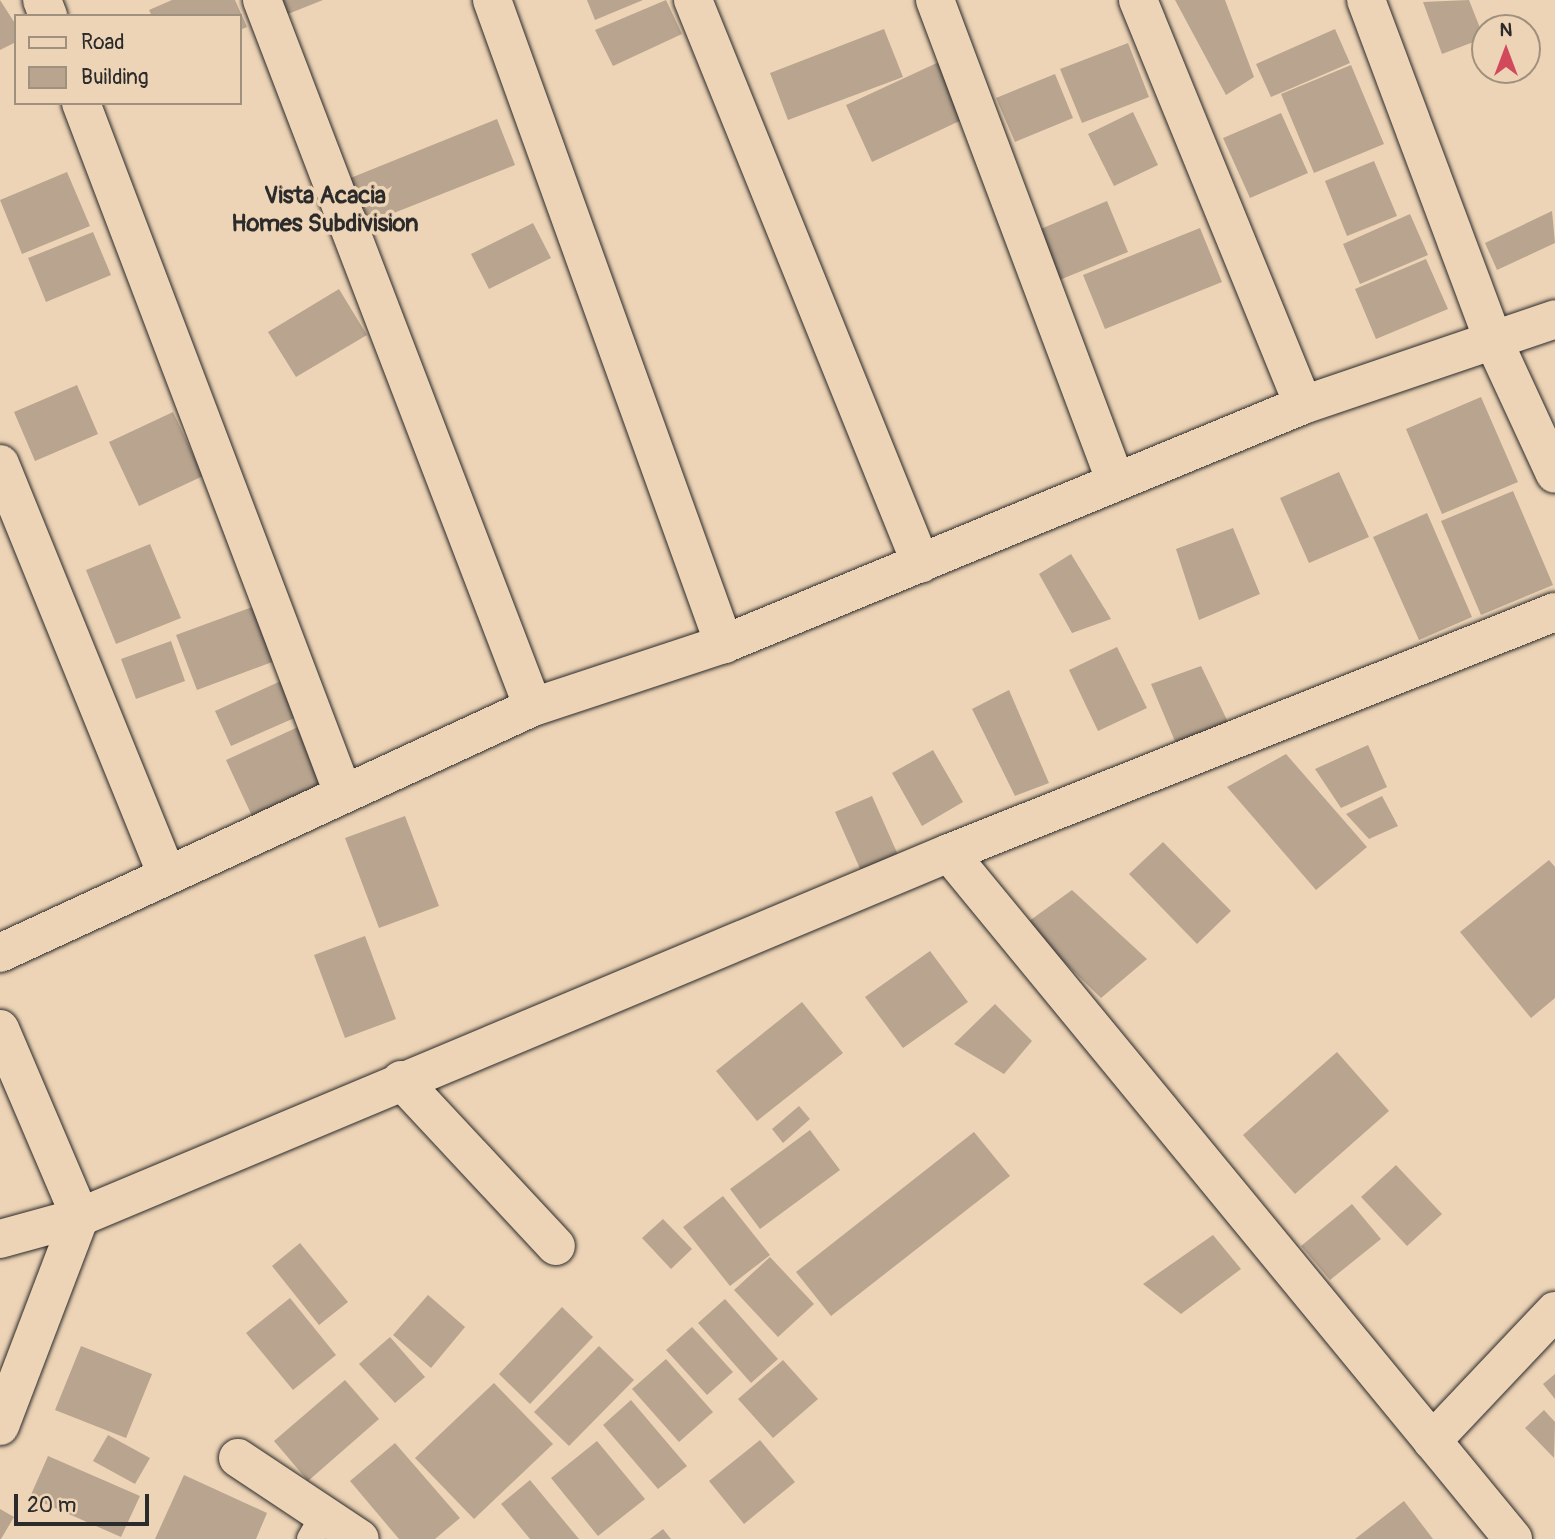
<!DOCTYPE html>
<style>
body{margin:0}
#map{position:relative;width:1555px;height:1539px;overflow:hidden;background:#eed4b6;font-family:Pangolin,sans-serif}
div>[style]{position:absolute}
[style*='--x']{left:calc(var(--x)*1px);top:calc(var(--y)*1px);width:calc(var(--w)*1px);rotate:calc(var(--a)*1deg)}
.building>*{inset:0;background:#b8a48f}
.roads{filter:drop-shadow(0 0 2px #2b2b2b) drop-shadow(0 0 2px #2b2b2b)}
.service>*{height:26px;margin:-13px;padding:0 13px;transform-origin:13px;border-radius:13px;background:#eed4b6}
.minor>*{height:38px;margin:-19px;padding:0 19px;transform-origin:19px;border-radius:19px;background:#eed4b6}
span{translate:-50% -50%;white-space:nowrap;text-align:center;line-height:1.15;-webkit-text-stroke:7px #eed4b6;paint-order:stroke}
.neighbourhood-label{font-size:24px;color:#2b2b2b;font-weight:700}
.legend{position:absolute;left:14px;top:14px;width:228px;height:91px;box-sizing:border-box;background:#eed4b6;border:2px solid #a0907e;margin:0;padding:9px 12px;list-style:none;font-size:21px;color:#2b2b2b}
.legend li{display:flex;align-items:center;gap:14px;height:35px}
.legend b{width:35px;border:2px solid #a0907e}
.north{position:absolute;left:1471px;top:14px;width:70px;height:70px;box-sizing:border-box;background:#eed4b6;border:2px solid #a0907e;border-radius:50%;rotate:0deg;font-size:19px;font-weight:700;line-height:28px;text-align:center;color:#2b2b2b}
.north::after{content:'';display:block;margin:auto;width:24px;height:32px;background:#d1495b;clip-path:polygon(50% 0,100% 100%,50% 72%,0 100%)}
.scale{position:absolute;left:14px;top:1494px;width:135px;height:32px;box-sizing:border-box;border:4px solid #2b2b2b;border-top:0;padding-left:9px;font-size:21px;line-height:24px;white-space:nowrap;color:#2b2b2b;-webkit-text-stroke:5px #eed4b6;paint-order:stroke}
</style>
<div id="map">
<div class="building">
<i style="clip-path:polygon(0 0,16px 25px,16px 42px,0 50px)"></i>
<i style="clip-path:polygon(172px 0,235px 0,247px 27px,240px 30px,240px 16px,152px 16px,149px 10px)"></i>
<i style="clip-path:polygon(276px 0,323px 0,283px 16px)"></i>
<i style="clip-path:polygon(587px 0,643px 0,595px 20px)"></i>
<i style="clip-path:polygon(666px 0,682px 34px,613px 66px,595px 30px)"></i>
<i style="clip-path:polygon(1175px 0,1225px 0,1254px 77px,1226px 95px)"></i>
<i style="clip-path:polygon(1469px 0,1484px 38px,1442px 54px,1423px 2px)"></i>
<i style="clip-path:polygon(884px 29px,903px 77px,788px 120px,770px 73px)"></i>
<i style="clip-path:polygon(1335px 29px,1350px 63px,1271px 97px,1256px 64px)"></i>
<i style="clip-path:polygon(1128px 43px,1149px 97px,1082px 123px,1060px 69px)"></i>
<i style="clip-path:polygon(939px 62px,966px 118px,872px 162px,846px 105px)"></i>
<i style="clip-path:polygon(1351px 65px,1384px 144px,1314px 173px,1281px 94px)"></i>
<i style="clip-path:polygon(1055px 74px,1073px 118px,1015px 142px,996px 98px)"></i>
<i style="clip-path:polygon(1133px 112px,1158px 165px,1114px 186px,1088px 134px)"></i>
<i style="clip-path:polygon(1281px 113px,1308px 173px,1250px 198px,1223px 138px)"></i>
<i style="clip-path:polygon(497px 119px,515px 165px,361px 226px,343px 181px)"></i>
<i style="clip-path:polygon(1374px 161px,1397px 216px,1347px 236px,1325px 181px)"></i>
<i style="clip-path:polygon(67px 172px,90px 226px,22px 254px,0 200px)"></i>
<i style="clip-path:polygon(1107px 201px,1128px 252px,1057px 281px,1036px 231px)"></i>
<i style="clip-path:polygon(1552px 211px,1555px 243px,1497px 270px,1485px 243px)"></i>
<i style="clip-path:polygon(1410px 214px,1428px 255px,1360px 284px,1343px 244px)"></i>
<i style="clip-path:polygon(533px 223px,551px 258px,489px 289px,471px 254px)"></i>
<i style="clip-path:polygon(1200px 228px,1222px 282px,1105px 329px,1083px 275px)"></i>
<i style="clip-path:polygon(93px 232px,111px 275px,46px 302px,28px 258px)"></i>
<i style="clip-path:polygon(1426px 259px,1448px 309px,1376px 339px,1355px 289px)"></i>
<i style="clip-path:polygon(339px 289px,367px 335px,296px 377px,268px 332px)"></i>
<i style="clip-path:polygon(77px 385px,98px 434px,35px 461px,14px 412px)"></i>
<i style="clip-path:polygon(1481px 397px,1518px 482px,1442px 514px,1406px 429px)"></i>
<i style="clip-path:polygon(173px 412px,203px 476px,139px 506px,109px 442px)"></i>
<i style="clip-path:polygon(1339px 472px,1369px 537px,1309px 563px,1280px 498px)"></i>
<i style="clip-path:polygon(1513px 491px,1553px 585px,1481px 615px,1441px 521px)"></i>
<i style="clip-path:polygon(1427px 513px,1472px 617px,1419px 640px,1373px 537px)"></i>
<i style="clip-path:polygon(1233px 528px,1260px 594px,1199px 620px,1176px 549px)"></i>
<i style="clip-path:polygon(150px 544px,181px 618px,116px 644px,86px 570px)"></i>
<i style="clip-path:polygon(1071px 554px,1111px 619px,1072px 633px,1039px 574px)"></i>
<i style="clip-path:polygon(255px 606px,275px 661px,197px 690px,176px 635px)"></i>
<i style="clip-path:polygon(171px 641px,185px 681px,136px 699px,121px 659px)"></i>
<i style="clip-path:polygon(1117px 647px,1147px 708px,1098px 731px,1069px 670px)"></i>
<i style="clip-path:polygon(1201px 666px,1228px 722px,1177px 746px,1151px 684px)"></i>
<i style="clip-path:polygon(283px 680px,299px 716px,231px 746px,215px 711px)"></i>
<i style="clip-path:polygon(1009px 690px,1049px 783px,1015px 796px,972px 709px)"></i>
<i style="clip-path:polygon(298px 727px,324px 784px,252px 816px,226px 760px)"></i>
<i style="clip-path:polygon(1368px 745px,1387px 787px,1341px 808px,1315px 769px)"></i>
<i style="clip-path:polygon(933px 750px,963px 802px,922px 826px,892px 773px)"></i>
<i style="clip-path:polygon(1286px 754px,1367px 847px,1316px 890px,1227px 787px)"></i>
<i style="clip-path:polygon(872px 796px,898px 855px,861px 871px,835px 812px)"></i>
<i style="clip-path:polygon(1382px 796px,1398px 826px,1369px 839px,1346px 814px)"></i>
<i style="clip-path:polygon(405px 816px,439px 906px,379px 928px,345px 838px)"></i>
<i style="clip-path:polygon(1163px 842px,1231px 911px,1197px 944px,1129px 874px)"></i>
<i style="clip-path:polygon(1549px 860px,1555px 867px,1555px 998px,1531px 1018px,1460px 932px)"></i>
<i style="clip-path:polygon(1072px 890px,1147px 959px,1101px 998px,1025px 924px)"></i>
<i style="clip-path:polygon(365px 936px,396px 1019px,345px 1038px,314px 955px)"></i>
<i style="clip-path:polygon(930px 951px,968px 1002px,903px 1048px,865px 997px)"></i>
<i style="clip-path:polygon(802px 1002px,843px 1053px,757px 1121px,716px 1071px)"></i>
<i style="clip-path:polygon(995px 1004px,1032px 1041px,1004px 1074px,954px 1044px)"></i>
<i style="clip-path:polygon(1337px 1052px,1389px 1111px,1295px 1194px,1243px 1135px)"></i>
<i style="clip-path:polygon(799px 1106px,810px 1119px,783px 1143px,772px 1129px)"></i>
<i style="clip-path:polygon(810px 1130px,840px 1170px,760px 1229px,730px 1189px)"></i>
<i style="clip-path:polygon(974px 1132px,1010px 1176px,831px 1316px,796px 1272px)"></i>
<i style="clip-path:polygon(1396px 1165px,1442px 1214px,1407px 1246px,1361px 1197px)"></i>
<i style="clip-path:polygon(723px 1196px,770px 1255px,730px 1286px,683px 1227px)"></i>
<i style="clip-path:polygon(1352px 1204px,1381px 1239px,1330px 1280px,1301px 1246px)"></i>
<i style="clip-path:polygon(663px 1219px,692px 1249px,671px 1269px,642px 1238px)"></i>
<i style="clip-path:polygon(1213px 1235px,1241px 1269px,1181px 1314px,1143px 1284px)"></i>
<i style="clip-path:polygon(300px 1243px,348px 1302px,319px 1325px,272px 1266px)"></i>
<i style="clip-path:polygon(770px 1257px,814px 1304px,778px 1337px,734px 1290px)"></i>
<i style="clip-path:polygon(428px 1295px,465px 1327px,431px 1368px,393px 1335px)"></i>
<i style="clip-path:polygon(290px 1298px,336px 1355px,293px 1390px,246px 1333px)"></i>
<i style="clip-path:polygon(725px 1299px,778px 1359px,751px 1383px,698px 1323px)"></i>
<i style="clip-path:polygon(562px 1307px,593px 1337px,530px 1404px,499px 1374px)"></i>
<i style="clip-path:polygon(692px 1327px,733px 1372px,707px 1395px,666px 1350px)"></i>
<i style="clip-path:polygon(390px 1337px,425px 1377px,395px 1403px,359px 1364px)"></i>
<i style="clip-path:polygon(81px 1346px,152px 1374px,126px 1438px,55px 1410px)"></i>
<i style="clip-path:polygon(599px 1346px,634px 1380px,569px 1446px,534px 1412px)"></i>
<i style="clip-path:polygon(666px 1359px,713px 1412px,679px 1442px,632px 1389px)"></i>
<i style="clip-path:polygon(783px 1360px,818px 1399px,773px 1438px,738px 1399px)"></i>
<i style="clip-path:polygon(1555px 1374px,1555px 1399px,1543px 1384px)"></i>
<i style="clip-path:polygon(345px 1380px,379px 1419px,308px 1481px,274px 1441px)"></i>
<i style="clip-path:polygon(494px 1383px,553px 1444px,474px 1519px,415px 1458px)"></i>
<i style="clip-path:polygon(631px 1400px,687px 1466px,658px 1489px,603px 1425px)"></i>
<i style="clip-path:polygon(1544px 1410px,1555px 1422px,1554px 1458px,1525px 1428px)"></i>
<i style="clip-path:polygon(108px 1435px,150px 1458px,135px 1484px,93px 1461px)"></i>
<i style="clip-path:polygon(760px 1440px,795px 1482px,744px 1524px,709px 1481px)"></i>
<i style="clip-path:polygon(597px 1441px,645px 1499px,598px 1536px,551px 1478px)"></i>
<i style="clip-path:polygon(395px 1443px,460px 1518px,435px 1539px,399px 1539px,350px 1481px)"></i>
<i style="clip-path:polygon(48px 1456px,140px 1496px,121px 1537px,30px 1497px)"></i>
<i style="clip-path:polygon(184px 1475px,267px 1513px,256px 1539px,155px 1539px)"></i>
<i style="clip-path:polygon(530px 1480px,579px 1539px,530px 1539px,501px 1504px)"></i>
<i style="clip-path:polygon(1404px 1501px,1433px 1539px,1355px 1539px)"></i>
<i style="clip-path:polygon(0 1509px,14px 1517px,1px 1539px,0 1539px)"></i>
<i style="clip-path:polygon(663px 1529px,671px 1539px,650px 1539px)"></i>
</div>
<div class="roads">
<div class="service">
<i style="--x:310;--y:1539;--w:28;--a:-60"></i>
</div>
<div class="minor">
<i style="--x:42;--y:0;--w:17;--a:69"></i>
<i style="--x:262;--y:0;--w:757;--a:69.03"></i>
<i style="--x:492;--y:0;--w:685;--a:70.19"></i>
<i style="--x:693;--y:0;--w:608;--a:67.99"></i>
<i style="--x:935;--y:0;--w:513;--a:69.44"></i>
<i style="--x:1138;--y:0;--w:437;--a:67.8"></i>
<i style="--x:1366;--y:0;--w:365;--a:69.5"></i>
<i style="--x:1494;--y:342;--w:145;--a:65.2"></i>
<i style="--x:81;--y:103;--w:738;--a:69.21"></i>
<i style="--x:0;--y:464;--w:441;--a:67.9"></i>
<i style="--x:949;--y:853;--w:888;--a:50.57"></i>
<i style="--x:0;--y:953;--w:587;--a:-24.78"></i>
<i style="--x:533;--y:707;--w:201;--a:-18.3"></i>
<i style="--x:724;--y:644;--w:626;--a:-22.43"></i>
<i style="--x:1303;--y:405;--w:266;--a:-18.8"></i>
<i style="--x:0;--y:1029;--w:204;--a:66.9"></i>
<i style="--x:80;--y:1217;--w:942;--a:-22.73"></i>
<i style="--x:949;--y:853;--w:652;--a:-21.69"></i>
<i style="--x:401;--y:1080;--w:227;--a:47"></i>
<i style="--x:0;--y:1239;--w:83;--a:-15.4"></i>
<i style="--x:0;--y:1426;--w:224;--a:-69.1"></i>
<i style="--x:1432;--y:1441;--w:179;--a:-46.6"></i>
<i style="--x:238;--y:1458;--w:146;--a:33.6"></i>
</div>
</div>
<div class="neighbourhood-label">
<span style="left:325px;top:210px">Vista Acacia<br>Homes Subdivision</span>
</div>
<ul class="legend">
<li><b style="height:9px;background:#eed4b6"></b>Road</li>
<li><b style="height:19px;background:#b8a48f"></b>Building</li>
</ul>
<div class="north">N</div>
<div class="scale">20 m</div>
</div>
